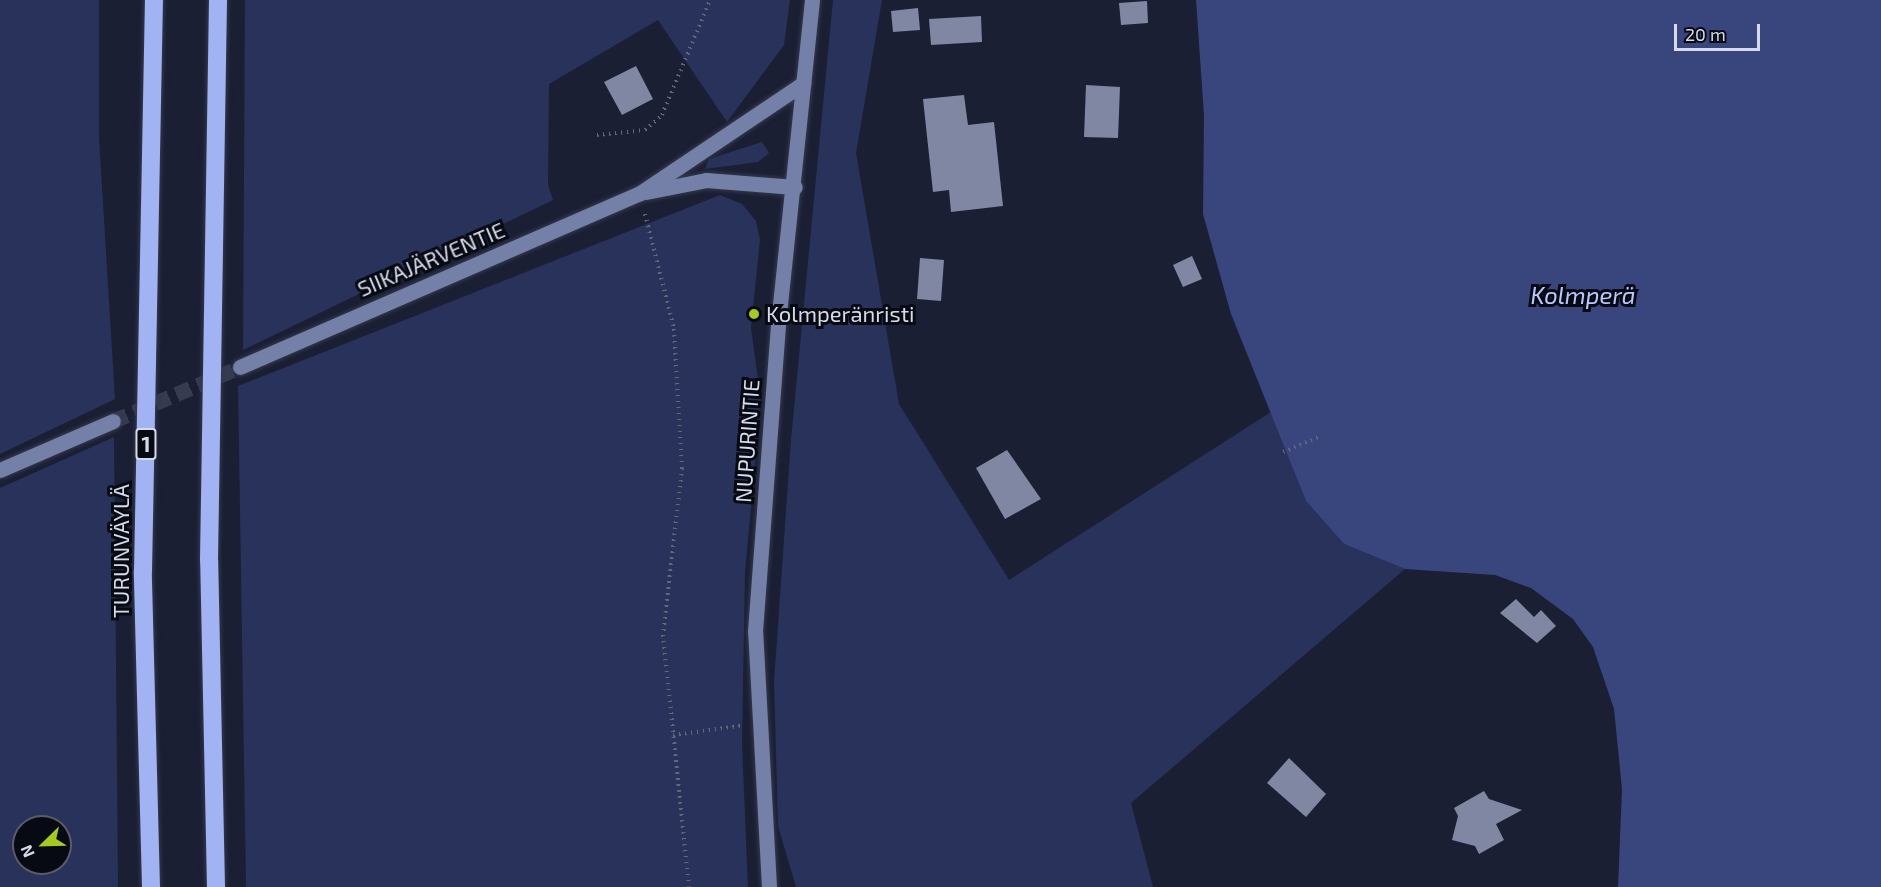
<!DOCTYPE html>
<meta charset="utf-8">
<style>
body{margin:0}
#map{position:relative;width:1881px;height:887px;overflow:hidden;background:#1a1f34;font-family:"Exo 2",sans-serif}
div>[style]{position:absolute}
[style*='--x']{left:calc(var(--x)*1px);top:calc(var(--y)*1px);width:calc(var(--w)*1px);rotate:calc(var(--a)*1deg)}
.green>*{inset:0;background:#29325b}
.water>*{inset:0;background:#39457d}
.building>*{inset:0;background:#7f87a2}
.secondary-tunnel>*{height:15px;margin-top:-7.5px;transform-origin:0;background:repeating-linear-gradient(90deg,#363b4f 0 15px,transparent 0 23px)}
.path>*{height:4px;margin-top:-2px;transform-origin:0;background:repeating-linear-gradient(90deg,#63677a 0 1.5px,transparent 0 6px)}
.roads{filter:drop-shadow(0 0 2px #34394d) drop-shadow(0 0 2px #34394d)}
.secondary>*{height:15px;margin:-7.5px;padding:0 7.5px;transform-origin:7.5px;border-radius:7.5px;background:#7580a9}
.highway>*{height:18px;margin:-9px;padding:0 9px;transform-origin:9px;border-radius:9px;background:#a1b3f3}
.dots>*{width:16px;height:16px;translate:-50% -50%;box-sizing:border-box;border:3px solid #070a13;border-radius:50%}
span{translate:-50% -50%;white-space:nowrap;text-align:center;line-height:1.15;-webkit-text-stroke:6px #070a13;paint-order:stroke}
.shield-label span{padding:2px 4px;background:#070a13;border:2px solid;border-radius:4px;-webkit-text-stroke-width:0}
.shield-label{font-size:21px;color:#d6dae9;font-weight:700}
.street-label{font-size:22px;color:#d6dae9}
.poi-label{font-size:22px;color:#d6dae9}
.left{translate:0 -50%;text-align:left}
.water-label{font-size:24px;color:#b9c8fc;font-style:italic}
.north{position:absolute;left:12px;top:815px;width:60px;height:60px;box-sizing:border-box;background:#070a13;border:2px solid #5a5d69;border-radius:50%;rotate:247deg;font-size:16px;font-weight:700;line-height:24px;text-align:center;color:#d6dae9}
.north::after{content:'';display:block;margin:auto;width:21px;height:27px;background:#a4c824;clip-path:polygon(50% 0,100% 100%,50% 72%,0 100%)}
.scale{position:absolute;left:1674px;top:24px;width:86px;height:27px;box-sizing:border-box;border:3px solid #d6dae9;border-top:0;padding-left:8px;font-size:18px;line-height:21px;white-space:nowrap;color:#d6dae9;-webkit-text-stroke:4px #070a13;paint-order:stroke}
</style>
<div id="map">
<div class="green">
<i style="clip-path:polygon(0 0,99px 0,99px 138px,115px 399px,0 454px)"></i>
<i style="clip-path:polygon(245px 0,790px 0,784px 45px,727px 122px,658px 20px,549px 84px,548px 185px,553px 200px,243px 350px)"></i>
<i style="clip-path:polygon(833px 0,882px 0,856px 153px,899px 404px,1009px 580px,1271px 412px,1306px 501px,1344px 544px,1405px 569px,1131px 803px,1153px 887px,796px 887px,778px 826px,774px 682px,791px 440px)"></i>
<i style="clip-path:polygon(762px 142px,769px 153px,758px 162px,705px 169px,709px 159px)"></i>
<i style="clip-path:polygon(720px 195px,742px 204px,756px 221px,760px 240px,751px 328px,761px 401px,745px 573px,742px 744px,748px 887px,246px 887px,238px 386px)"></i>
<i style="clip-path:polygon(evenodd,114px 437px,118px 887px,0 887px,0 488px,114px 437px,24px 827px,60px 827px,60px 863px,24px 863px,24px 827px)"></i>
</div>
<div class="water">
<i style="clip-path:polygon(1196px 0,1881px 0,1881px 887px,1618px 887px,1622px 789px,1614px 709px,1593px 647px,1573px 619px,1531px 588px,1495px 575px,1405px 569px,1344px 544px,1306px 501px,1231px 314px,1203px 214px,1204px 115px)"></i>
</div>
<div class="building">
<i style="clip-path:polygon(1147px 1px,1148px 23px,1121px 25px,1119px 3px)"></i>
<i style="clip-path:polygon(918px 8px,920px 30px,893px 32px,891px 11px)"></i>
<i style="clip-path:polygon(981px 16px,982px 42px,931px 45px,929px 19px)"></i>
<i style="clip-path:polygon(636px 66px,653px 99px,622px 115px,604px 82px)"></i>
<i style="clip-path:polygon(1086px 85px,1120px 87px,1118px 138px,1084px 137px)"></i>
<i style="clip-path:polygon(964px 95px,968px 125px,994px 122px,1003px 206px,951px 212px,949px 190px,933px 192px,923px 99px)"></i>
<i style="clip-path:polygon(1192px 256px,1202px 279px,1183px 287px,1173px 265px)"></i>
<i style="clip-path:polygon(920px 258px,944px 260px,941px 301px,917px 299px)"></i>
<i style="clip-path:polygon(1007px 450px,1041px 499px,1005px 519px,976px 468px)"></i>
<i style="clip-path:polygon(1516px 599px,1534px 617px,1541px 610px,1556px 626px,1537px 643px,1500px 613px)"></i>
<i style="clip-path:polygon(1289px 758px,1326px 794px,1306px 817px,1267px 783px)"></i>
<i style="clip-path:polygon(1484px 791px,1489px 799px,1522px 810px,1496px 824px,1504px 840px,1479px 854px,1475px 846px,1452px 840px,1458px 816px,1454px 808px)"></i>
</div>
<div class="secondary-tunnel">
<i style="--x:113;--y:421;--w:138;--a:-23"></i>
</div>
<div class="path">
<i style="--x:597;--y:135;--w:48;--a:-5.9"></i>
<i style="--x:645;--y:130;--w:23;--a:-41"></i>
<i style="--x:662;--y:115;--w:125;--a:-67.3"></i>
<i style="--x:645;--y:214;--w:119;--a:75.8"></i>
<i style="--x:674;--y:329;--w:139;--a:86.7"></i>
<i style="--x:682;--y:468;--w:168;--a:96.5"></i>
<i style="--x:663;--y:635;--w:253;--a:84.1"></i>
<i style="--x:1283;--y:452;--w:41;--a:-22.8"></i>
<i style="--x:673;--y:735;--w:68;--a:-7.7"></i>
</div>
<div class="roads">
<div class="secondary">
<i style="--x:646;--y:192;--w:61;--a:-11.3"></i>
<i style="--x:706;--y:180;--w:89;--a:4.5"></i>
<i style="--x:240;--y:367;--w:436;--a:-23.5"></i>
<i style="--x:640;--y:193;--w:197;--a:-33.9"></i>
<i style="--x:0;--y:470;--w:123;--a:-23.4"></i>
<i style="--x:769;--y:887;--w:256;--a:-93.1"></i>
<i style="--x:755;--y:631;--w:318;--a:-85.7"></i>
<i style="--x:779;--y:314;--w:316;--a:-84"></i>
</div>
<div class="highway">
<i style="--x:151;--y:887;--w:316;--a:-91.5"></i>
<i style="--x:143;--y:571;--w:571;--a:-88.9"></i>
<i style="--x:216;--y:887;--w:327;--a:-91.2"></i>
<i style="--x:209;--y:560;--w:560;--a:-89.08"></i>
</div>
</div>
<div class="dots">
<i style="left:754px;top:314px;background:#a4c824"></i>
</div>
<div class="shield-label">
<span style="left:146px;top:444px">1</span>
</div>
<div class="street-label">
<span style="left:431px;top:259px;rotate:-23deg">SIIKAJÄRVENTIE</span>
<span style="left:747px;top:441px;rotate:-86deg">NUPURINTIE</span>
<span style="left:121px;top:551px;rotate:-90deg">TURUNVÄYLÄ</span>
</div>
<div class="poi-label">
<span class="left" style="left:766px;top:314px">Kolmperänristi</span>
</div>
<div class="water-label">
<span style="left:1583px;top:295px">Kolmperä</span>
</div>
<div class="north">N</div>
<div class="scale">20 m</div>
</div>
